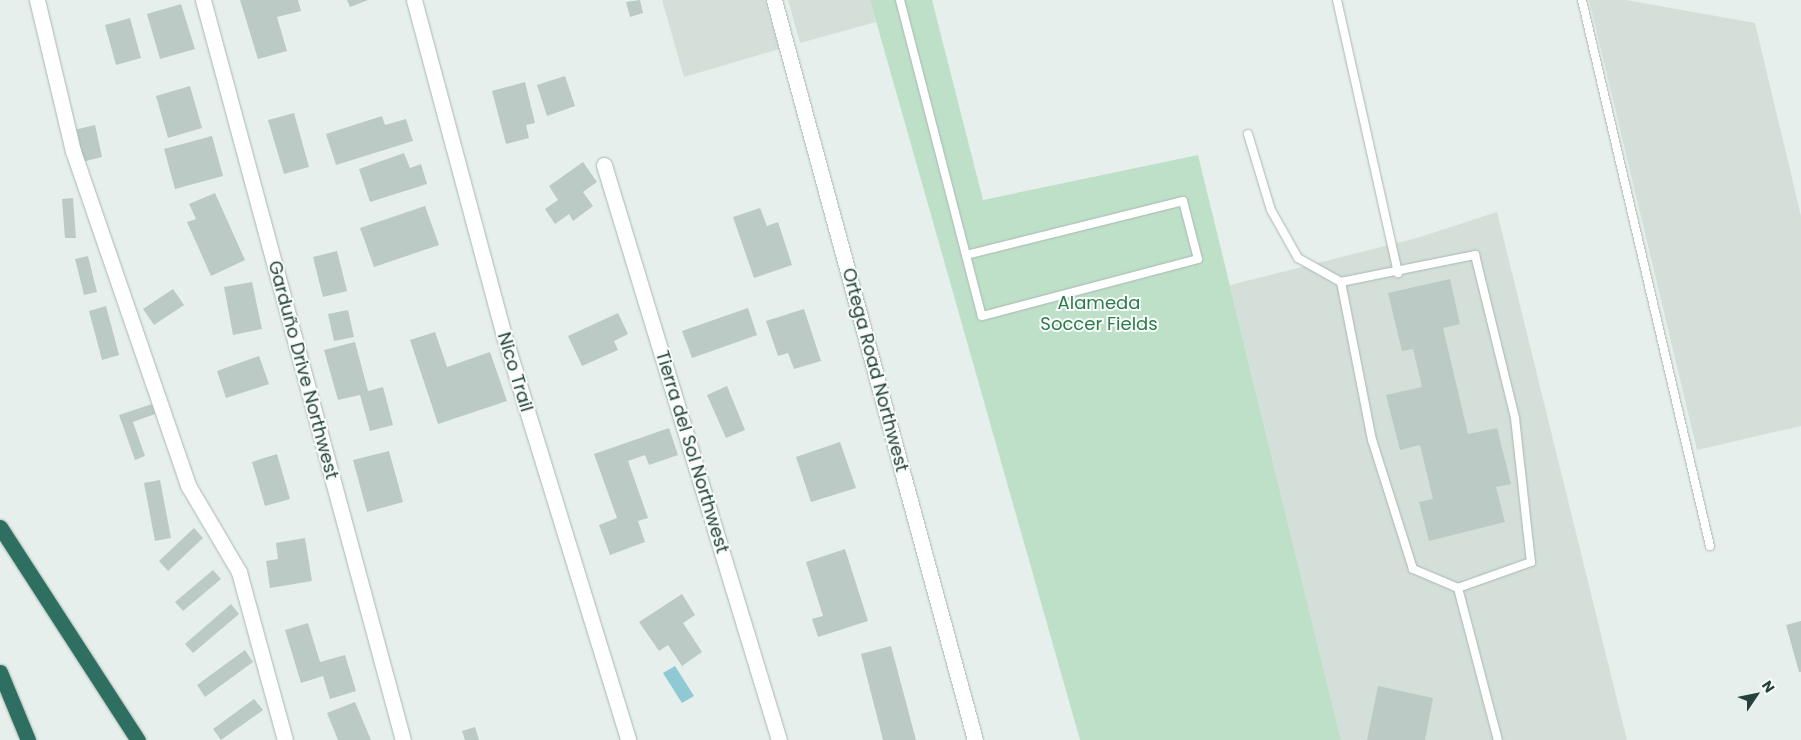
<!DOCTYPE html>
<meta charset="utf-8">
<style>
body{margin:0}
#map{position:relative;width:1801px;height:740px;overflow:hidden;background:#e6efeb;font-family:Poppins,sans-serif}
div>[style]{position:absolute}
[style*='--x']{left:calc(var(--x)*1px);top:calc(var(--y)*1px);width:calc(var(--w)*1px);rotate:calc(var(--a)*1deg)}
.built>*{inset:0;background:#d4dfda}
.green>*{inset:0;background:#bfe0c8}
.water>*{inset:0;background:#8ec9d4}
.building>*{inset:0;background:#bbcac4}
.roads{filter:drop-shadow(0 0 1px #a8b8b2) drop-shadow(0 0 1px #a8b8b2)}
.service>*{height:8px;margin:-4px;padding:0 4px;transform-origin:4px;border-radius:4px;background:#fff}
.minor>*{height:15px;margin:-7.5px;padding:0 7.5px;transform-origin:7.5px;border-radius:7.5px;background:#fff}
.tertiary>*{height:15px;margin:-7.5px;padding:0 7.5px;transform-origin:7.5px;border-radius:7.5px;background:#fff}
.motorway>*{height:15px;margin:-7.5px;padding:0 7.5px;transform-origin:7.5px;border-radius:7.5px;background:#2f6f62}
span{translate:-50% -50%;white-space:nowrap;text-align:center;line-height:1.15;-webkit-text-stroke:4px #f7fbf9;paint-order:stroke}
.park-label{font-size:18px;color:#2d7a4b}
.street-label{font-size:18px;color:#24423a}
.north{position:absolute;left:1731px;top:670px;width:50px;height:50px;-webkit-text-stroke:4px #f7fbf9;paint-order:stroke;rotate:56deg;font-size:14px;font-weight:700;line-height:20px;text-align:center;color:#24423a}
.north::after{content:'';display:block;margin:auto;width:18px;height:22px;background:#24423a;clip-path:polygon(50% 0,100% 100%,50% 72%,0 100%)}
</style>
<div id="map">
<div class="built">
<i style="clip-path:polygon(662px 0,765px 0,779px 49px,684px 77px)"></i>
<i style="clip-path:polygon(788px 0,870px 0,876px 22px,800px 43px)"></i>
<i style="clip-path:polygon(1589px 0,1626px 0,1755px 23px,1801px 216px,1801px 426px,1697px 450px)"></i>
<i style="clip-path:polygon(1497px 212px,1627px 740px,1341px 740px,1230px 285px,1417px 238px)"></i>
</div>
<div class="green">
<i style="clip-path:polygon(870px 0,932px 0,983px 200px,1198px 155px,1341px 740px,1080px 740px)"></i>
</div>
<div class="water">
<i style="clip-path:polygon(675px 666px,694px 696px,682px 703px,663px 673px)"></i>
</div>
<div class="building">
<i style="clip-path:polygon(240px 0,298px 0,301px 11px,277px 17px,287px 51px,258px 59px)"></i>
<i style="clip-path:polygon(347px 0,368px 0,350px 7px)"></i>
<i style="clip-path:polygon(640px 0,643px 13px,630px 17px,626px 2px)"></i>
<i style="clip-path:polygon(181px 4px,195px 49px,160px 59px,147px 14px)"></i>
<i style="clip-path:polygon(130px 18px,141px 58px,116px 65px,105px 25px)"></i>
<i style="clip-path:polygon(565px 76px,575px 106px,547px 116px,537px 85px)"></i>
<i style="clip-path:polygon(525px 82px,535px 123px,526px 125px,529px 138px,506px 144px,492px 91px)"></i>
<i style="clip-path:polygon(190px 86px,202px 128px,168px 138px,156px 96px)"></i>
<i style="clip-path:polygon(294px 113px,309px 167px,284px 174px,268px 120px)"></i>
<i style="clip-path:polygon(382px 116px,385px 125px,406px 119px,413px 141px,336px 165px,326px 134px)"></i>
<i style="clip-path:polygon(95px 125px,102px 157px,82px 162px,74px 130px)"></i>
<i style="clip-path:polygon(212px 136px,223px 176px,175px 189px,164px 149px)"></i>
<i style="clip-path:polygon(404px 153px,410px 168px,421px 164px,427px 184px,370px 202px,359px 169px)"></i>
<i style="clip-path:polygon(583px 162px,597px 182px,583px 192px,593px 206px,573px 221px,569px 214px,555px 224px,545px 209px,558px 200px,549px 186px)"></i>
<i style="clip-path:polygon(215px 193px,245px 260px,211px 276px,187px 222px,196px 219px,189px 204px)"></i>
<i style="clip-path:polygon(73px 198px,76px 238px,65px 238px,62px 199px)"></i>
<i style="clip-path:polygon(425px 206px,439px 245px,374px 267px,360px 228px)"></i>
<i style="clip-path:polygon(760px 208px,767px 226px,778px 222px,792px 265px,754px 278px,733px 217px)"></i>
<i style="clip-path:polygon(337px 251px,347px 291px,323px 297px,313px 257px)"></i>
<i style="clip-path:polygon(88px 256px,97px 292px,84px 295px,75px 259px)"></i>
<i style="clip-path:polygon(1450px 279px,1460px 324px,1443px 328px,1468px 434px,1497px 428px,1511px 484px,1496px 487px,1505px 522px,1429px 541px,1419px 502px,1433px 499px,1420px 445px,1400px 450px,1386px 395px,1422px 387px,1413px 349px,1402px 351px,1388px 293px)"></i>
<i style="clip-path:polygon(252px 282px,262px 329px,233px 335px,224px 287px)"></i>
<i style="clip-path:polygon(173px 289px,184px 305px,154px 325px,143px 309px)"></i>
<i style="clip-path:polygon(106px 306px,119px 355px,102px 360px,89px 311px)"></i>
<i style="clip-path:polygon(748px 308px,757px 335px,692px 358px,682px 331px)"></i>
<i style="clip-path:polygon(804px 309px,821px 361px,794px 369px,788px 353px,778px 356px,766px 321px)"></i>
<i style="clip-path:polygon(348px 310px,354px 337px,334px 341px,328px 314px)"></i>
<i style="clip-path:polygon(618px 313px,628px 334px,614px 341px,618px 350px,582px 366px,568px 336px)"></i>
<i style="clip-path:polygon(435px 332px,447px 367px,490px 352px,507px 401px,438px 424px,410px 340px)"></i>
<i style="clip-path:polygon(355px 342px,368px 391px,383px 387px,393px 425px,370px 431px,360px 395px,338px 400px,324px 350px)"></i>
<i style="clip-path:polygon(259px 356px,269px 384px,226px 398px,217px 371px)"></i>
<i style="clip-path:polygon(727px 386px,745px 430px,726px 438px,707px 395px)"></i>
<i style="clip-path:polygon(152px 404px,155px 414px,133px 422px,145px 456px,135px 460px,119px 415px)"></i>
<i style="clip-path:polygon(669px 428px,678px 455px,649px 465px,645px 455px,628px 461px,648px 518px,638px 521px,645px 542px,610px 555px,599px 525px,617px 518px,594px 454px)"></i>
<i style="clip-path:polygon(840px 442px,856px 488px,811px 502px,796px 457px)"></i>
<i style="clip-path:polygon(389px 451px,403px 502px,367px 512px,353px 460px)"></i>
<i style="clip-path:polygon(277px 454px,290px 499px,265px 506px,252px 462px)"></i>
<i style="clip-path:polygon(160px 480px,171px 538px,155px 541px,144px 483px)"></i>
<i style="clip-path:polygon(194px 528px,203px 538px,168px 571px,159px 561px)"></i>
<i style="clip-path:polygon(305px 538px,312px 581px,270px 588px,266px 561px,278px 559px,276px 543px)"></i>
<i style="clip-path:polygon(845px 549px,868px 621px,818px 637px,812px 619px,823px 616px,806px 562px)"></i>
<i style="clip-path:polygon(213px 570px,221px 579px,183px 611px,175px 602px)"></i>
<i style="clip-path:polygon(682px 594px,695px 615px,683px 623px,702px 652px,682px 666px,668px 645px,659px 651px,639px 622px)"></i>
<i style="clip-path:polygon(231px 604px,239px 614px,193px 653px,185px 644px)"></i>
<i style="clip-path:polygon(1801px 621px,1801px 672px,1799px 672px,1786px 625px)"></i>
<i style="clip-path:polygon(308px 623px,320px 662px,345px 655px,356px 691px,330px 699px,323px 676px,301px 683px,285px 630px)"></i>
<i style="clip-path:polygon(891px 646px,916px 740px,883px 740px,861px 654px)"></i>
<i style="clip-path:polygon(245px 650px,253px 662px,205px 697px,197px 685px)"></i>
<i style="clip-path:polygon(1378px 686px,1433px 698px,1425px 740px,1367px 740px)"></i>
<i style="clip-path:polygon(254px 699px,263px 710px,221px 740px,213px 729px)"></i>
<i style="clip-path:polygon(355px 702px,371px 740px,338px 740px,327px 713px)"></i>
<i style="clip-path:polygon(475px 727px,479px 740px,465px 740px,462px 731px)"></i>
</div>
<div class="roads">
<div class="service">
<i style="--x:900;--y:0;--w:326;--a:75.5"></i>
<i style="--x:982;--y:316;--w:223;--a:-14.8"></i>
<i style="--x:1198;--y:259;--w:60;--a:-104.5"></i>
<i style="--x:1183;--y:201;--w:223;--a:166"></i>
<i style="--x:1337;--y:0;--w:280;--a:77.4"></i>
<i style="--x:1582;--y:0;--w:561;--a:76.81"></i>
<i style="--x:1248;--y:134;--w:79;--a:73.2"></i>
<i style="--x:1271;--y:210;--w:55;--a:60.6"></i>
<i style="--x:1298;--y:258;--w:49;--a:29.2"></i>
<i style="--x:1475;--y:255;--w:168;--a:76.2"></i>
<i style="--x:1515;--y:418;--w:145;--a:83.7"></i>
<i style="--x:1531;--y:562;--w:77;--a:160.4"></i>
<i style="--x:1458;--y:588;--w:49;--a:-157.1"></i>
<i style="--x:1413;--y:569;--w:135;--a:-107.6"></i>
<i style="--x:1372;--y:440;--w:161;--a:-101.1"></i>
<i style="--x:1341;--y:282;--w:137;--a:-11.4"></i>
<i style="--x:1458;--y:588;--w:157;--a:75.3"></i>
</div>
<div class="minor">
<i style="--x:37;--y:0;--w:155;--a:76.6"></i>
<i style="--x:73;--y:151;--w:355;--a:71"></i>
<i style="--x:189;--y:487;--w:99;--a:59.5"></i>
<i style="--x:239;--y:572;--w:174;--a:74.7"></i>
<i style="--x:203;--y:0;--w:767;--a:74.88"></i>
<i style="--x:414;--y:0;--w:351;--a:75"></i>
<i style="--x:505;--y:339;--w:419;--a:72.9"></i>
<i style="--x:604;--y:165;--w:601;--a:73.07"></i>
</div>
<div class="tertiary">
<i style="--x:774;--y:0;--w:767;--a:74.8"></i>
</div>
<div class="motorway">
<i style="--x:0;--y:527;--w:254;--a:57.1"></i>
<i style="--x:0;--y:672;--w:74;--a:67.6"></i>
</div>
</div>
<div class="park-label">
<span style="left:1099px;top:314px">Alameda<br>Soccer Fields</span>
</div>
<div class="street-label">
<span style="left:303px;top:370px;rotate:75deg">Garduño Drive Northwest</span>
<span style="left:875px;top:370px;rotate:75deg">Ortega Road Northwest</span>
<span style="left:515px;top:372px;rotate:73deg">Nico Trail</span>
<span style="left:692px;top:452px;rotate:73deg">Tierra del Sol Northwest</span>
</div>
<div class="north">N</div>
</div>
